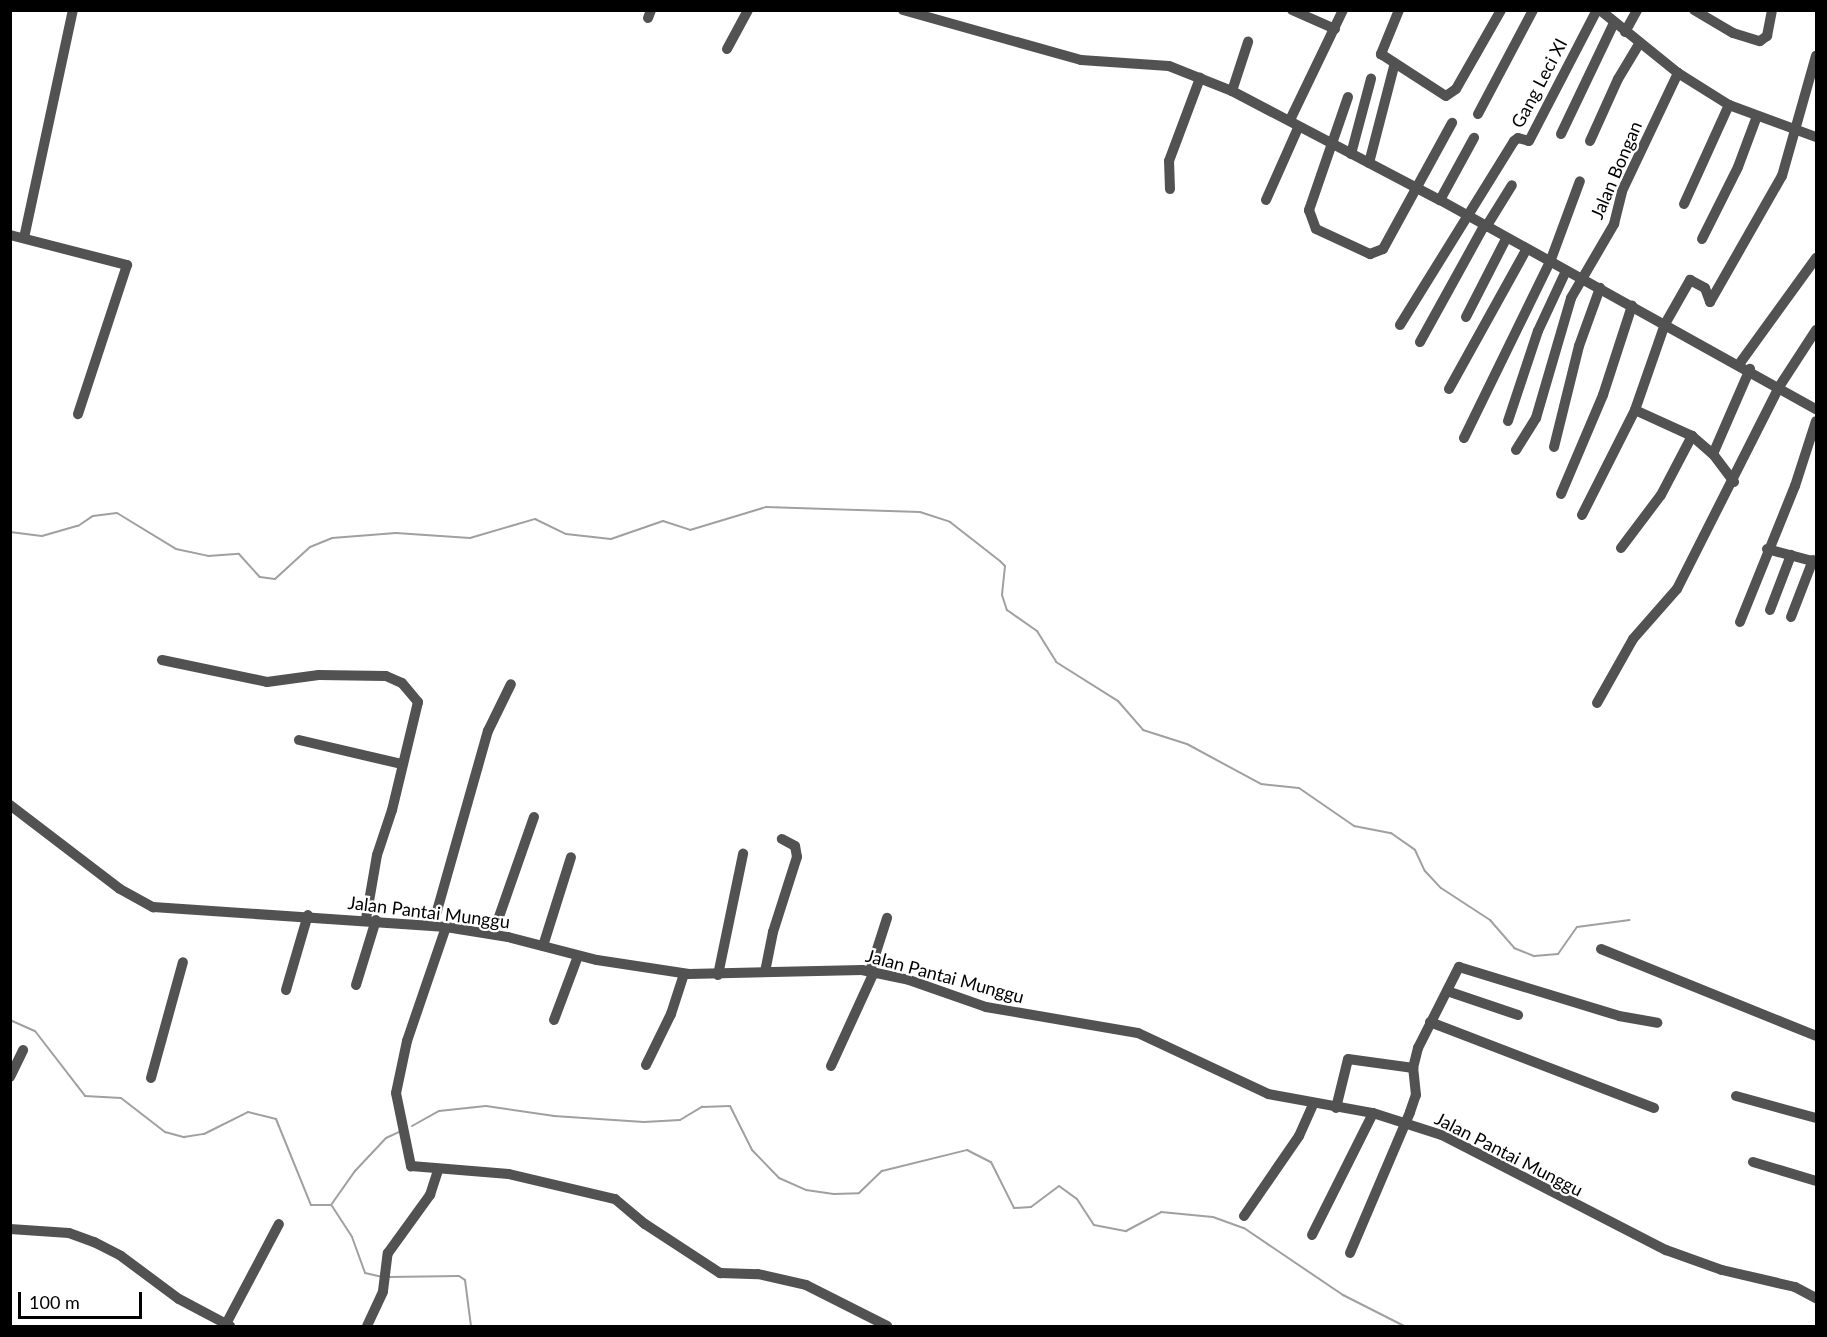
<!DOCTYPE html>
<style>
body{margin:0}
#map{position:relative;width:1827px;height:1337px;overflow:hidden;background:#fff;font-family:Lato,sans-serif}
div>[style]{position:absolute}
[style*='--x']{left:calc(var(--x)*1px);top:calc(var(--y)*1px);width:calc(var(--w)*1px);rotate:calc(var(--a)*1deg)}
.stream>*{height:2px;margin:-1px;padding:0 1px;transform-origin:1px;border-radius:1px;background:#a0a0a0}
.minor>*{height:10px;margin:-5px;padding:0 5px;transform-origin:5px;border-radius:5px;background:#525252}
span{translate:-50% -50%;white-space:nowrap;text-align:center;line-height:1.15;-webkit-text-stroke:4.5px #fff;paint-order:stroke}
.street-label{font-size:18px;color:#000}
.frame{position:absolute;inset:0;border:12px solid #000;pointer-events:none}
.scale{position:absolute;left:18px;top:1292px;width:124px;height:27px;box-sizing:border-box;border:3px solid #000;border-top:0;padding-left:8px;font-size:18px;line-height:21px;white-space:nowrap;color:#000;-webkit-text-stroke:4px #fff;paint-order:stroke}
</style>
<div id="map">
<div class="stream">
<i style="--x:10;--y:532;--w:32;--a:7"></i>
<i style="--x:42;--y:536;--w:37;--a:-16"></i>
<i style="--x:78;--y:526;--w:18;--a:-34"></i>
<i style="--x:93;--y:516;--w:24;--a:-7"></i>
<i style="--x:117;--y:513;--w:69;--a:31.4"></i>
<i style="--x:176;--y:549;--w:33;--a:12"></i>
<i style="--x:208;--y:556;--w:31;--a:-4"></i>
<i style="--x:239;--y:554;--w:31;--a:48"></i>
<i style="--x:260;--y:577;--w:15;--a:8"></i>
<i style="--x:275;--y:579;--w:47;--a:-42.4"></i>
<i style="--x:310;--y:547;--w:24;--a:-22"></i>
<i style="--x:332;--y:538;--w:64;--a:-4.5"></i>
<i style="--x:396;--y:533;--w:74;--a:3.9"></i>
<i style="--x:470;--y:538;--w:68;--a:-16.3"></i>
<i style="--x:535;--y:519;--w:34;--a:26"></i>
<i style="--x:566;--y:534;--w:45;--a:6.3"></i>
<i style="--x:611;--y:539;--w:55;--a:-19.1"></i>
<i style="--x:663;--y:521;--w:28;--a:18"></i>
<i style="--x:690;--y:530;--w:79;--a:-16.8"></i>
<i style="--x:766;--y:507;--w:154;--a:1.9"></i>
<i style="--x:920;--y:512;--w:32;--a:18"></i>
<i style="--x:950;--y:522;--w:63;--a:38"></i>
<i style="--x:1000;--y:561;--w:7;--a:45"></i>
<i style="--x:1005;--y:566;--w:29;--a:96"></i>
<i style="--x:1002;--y:595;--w:16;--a:72"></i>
<i style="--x:1007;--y:610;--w:37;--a:35"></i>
<i style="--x:1037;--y:631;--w:36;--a:58"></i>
<i style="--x:1056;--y:662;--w:73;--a:32.2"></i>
<i style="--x:1118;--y:701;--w:38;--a:49"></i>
<i style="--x:1143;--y:730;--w:46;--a:17.7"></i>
<i style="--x:1187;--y:744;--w:84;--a:28.4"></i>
<i style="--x:1261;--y:784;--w:38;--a:6"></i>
<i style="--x:1299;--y:788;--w:67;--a:34.6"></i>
<i style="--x:1354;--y:826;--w:38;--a:11"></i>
<i style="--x:1391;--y:833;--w:29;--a:35"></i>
<i style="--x:1415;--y:850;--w:23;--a:65"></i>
<i style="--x:1425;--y:871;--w:23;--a:47"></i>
<i style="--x:1441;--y:888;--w:59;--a:33.1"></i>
<i style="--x:1490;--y:920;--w:37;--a:49"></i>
<i style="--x:1514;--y:948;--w:22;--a:22"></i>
<i style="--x:1534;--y:956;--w:24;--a:-5"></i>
<i style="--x:1558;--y:954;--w:33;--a:-55"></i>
<i style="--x:1577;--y:927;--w:53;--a:-7.5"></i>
<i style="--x:10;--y:1020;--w:27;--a:24"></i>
<i style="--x:35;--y:1031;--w:82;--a:52.4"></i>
<i style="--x:85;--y:1096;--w:36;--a:3"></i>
<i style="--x:121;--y:1098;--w:56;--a:37.7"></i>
<i style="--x:165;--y:1132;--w:20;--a:15"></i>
<i style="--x:184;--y:1137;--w:20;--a:-9"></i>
<i style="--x:204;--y:1134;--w:49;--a:-26.6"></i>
<i style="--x:248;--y:1112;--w:29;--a:14"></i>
<i style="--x:276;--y:1119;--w:93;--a:67.9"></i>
<i style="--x:311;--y:1205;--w:20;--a:0"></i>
<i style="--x:331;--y:1205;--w:42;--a:-54.8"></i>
<i style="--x:355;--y:1171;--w:45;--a:-46.8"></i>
<i style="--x:386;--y:1138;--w:17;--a:-25"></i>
<i style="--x:412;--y:1126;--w:31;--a:-29"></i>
<i style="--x:439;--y:1111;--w:47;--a:-6.1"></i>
<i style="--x:486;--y:1106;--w:69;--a:8.4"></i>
<i style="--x:554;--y:1116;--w:90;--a:3.8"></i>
<i style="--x:644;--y:1122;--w:36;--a:-3"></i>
<i style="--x:680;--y:1120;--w:26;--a:-31"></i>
<i style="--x:702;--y:1107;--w:28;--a:-2"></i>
<i style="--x:730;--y:1106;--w:49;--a:63.4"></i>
<i style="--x:752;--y:1150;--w:39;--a:46"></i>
<i style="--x:779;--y:1178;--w:30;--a:24"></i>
<i style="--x:806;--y:1190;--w:28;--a:8"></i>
<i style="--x:834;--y:1194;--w:25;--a:-2"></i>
<i style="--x:859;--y:1193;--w:32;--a:-44"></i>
<i style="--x:882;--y:1171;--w:88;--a:-13.9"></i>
<i style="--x:967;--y:1150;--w:27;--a:27"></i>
<i style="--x:991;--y:1162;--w:51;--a:63.4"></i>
<i style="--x:1014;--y:1208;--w:17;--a:-3"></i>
<i style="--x:1031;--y:1207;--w:35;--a:-37"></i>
<i style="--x:1059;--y:1186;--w:22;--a:36"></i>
<i style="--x:1077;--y:1199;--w:31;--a:57"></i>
<i style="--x:1094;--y:1225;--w:33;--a:11"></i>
<i style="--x:1126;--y:1231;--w:40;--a:-28"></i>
<i style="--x:1161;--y:1212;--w:52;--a:5.5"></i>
<i style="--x:1213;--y:1217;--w:33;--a:20"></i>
<i style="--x:1244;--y:1228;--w:120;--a:34.1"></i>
<i style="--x:1343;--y:1295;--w:68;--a:26.9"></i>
<i style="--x:332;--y:1206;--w:37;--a:57"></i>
<i style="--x:352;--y:1237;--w:38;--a:70"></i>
<i style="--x:365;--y:1273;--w:18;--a:13"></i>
<i style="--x:388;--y:1277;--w:71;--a:-0.8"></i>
<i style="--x:459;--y:1276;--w:7;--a:34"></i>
<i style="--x:465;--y:1280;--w:46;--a:82.6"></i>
</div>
<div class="minor">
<i style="--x:903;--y:10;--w:185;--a:15.7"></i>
<i style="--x:1081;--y:60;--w:88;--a:3.9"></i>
<i style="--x:1169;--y:66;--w:68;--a:21.6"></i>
<i style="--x:1232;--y:91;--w:235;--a:27.7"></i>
<i style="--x:1440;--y:200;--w:430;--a:29.1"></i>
<i style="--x:1292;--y:10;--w:47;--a:23.8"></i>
<i style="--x:1399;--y:10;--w:48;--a:112.2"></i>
<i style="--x:1381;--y:54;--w:77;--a:32.9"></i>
<i style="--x:1446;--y:96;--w:12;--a:-35"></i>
<i style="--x:1456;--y:89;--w:91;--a:-60.3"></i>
<i style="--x:1600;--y:10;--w:100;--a:38.9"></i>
<i style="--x:1678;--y:73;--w:60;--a:32.1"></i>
<i style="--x:1729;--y:105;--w:93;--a:20.2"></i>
<i style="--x:1694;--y:10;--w:45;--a:30.5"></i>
<i style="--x:1733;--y:33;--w:28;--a:17"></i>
<i style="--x:1760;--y:41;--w:9;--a:-36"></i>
<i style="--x:1767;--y:36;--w:26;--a:-79"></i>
<i style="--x:648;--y:18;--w:9;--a:-69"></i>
<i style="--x:1625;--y:32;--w:25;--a:-61"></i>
<i style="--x:727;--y:49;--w:44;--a:-61.7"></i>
<i style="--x:1232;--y:91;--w:52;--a:-71.9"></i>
<i style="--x:1348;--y:97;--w:120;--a:109"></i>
<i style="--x:1309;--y:210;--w:20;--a:70"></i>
<i style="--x:1316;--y:229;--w:60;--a:24.8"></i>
<i style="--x:1370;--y:254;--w:14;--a:-21"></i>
<i style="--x:1383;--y:249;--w:144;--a:-61.3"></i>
<i style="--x:1478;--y:114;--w:118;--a:-62.1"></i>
<i style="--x:1290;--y:120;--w:122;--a:-64.3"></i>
<i style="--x:1561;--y:134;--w:123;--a:-64.5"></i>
<i style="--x:1590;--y:141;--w:68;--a:-65.7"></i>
<i style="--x:1618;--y:79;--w:41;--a:-59"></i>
<i style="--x:1351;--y:154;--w:78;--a:-75.1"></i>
<i style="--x:1369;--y:163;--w:100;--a:-75.5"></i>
<i style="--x:1170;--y:189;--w:28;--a:-92"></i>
<i style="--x:1169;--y:161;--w:89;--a:-69.5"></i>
<i style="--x:1266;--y:200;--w:79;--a:-66"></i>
<i style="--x:1440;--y:200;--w:71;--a:-61.3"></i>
<i style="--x:1684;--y:204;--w:109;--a:-65.6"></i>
<i style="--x:1486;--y:227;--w:49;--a:-58.2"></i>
<i style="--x:10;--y:235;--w:121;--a:14.4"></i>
<i style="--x:127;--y:265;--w:157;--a:108.2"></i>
<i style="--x:24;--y:238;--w:233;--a:-77.9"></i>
<i style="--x:1702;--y:239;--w:80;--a:-63.4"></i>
<i style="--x:1738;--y:167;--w:54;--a:-69.6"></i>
<i style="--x:1466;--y:317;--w:88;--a:-62.9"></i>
<i style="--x:1400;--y:325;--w:216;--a:-58.2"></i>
<i style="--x:1514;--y:141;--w:5;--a:-37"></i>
<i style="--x:1518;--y:138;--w:11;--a:15"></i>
<i style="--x:1529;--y:141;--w:148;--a:-62.6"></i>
<i style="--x:1420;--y:342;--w:132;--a:-61.1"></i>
<i style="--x:1740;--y:363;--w:130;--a:-54.1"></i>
<i style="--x:1449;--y:389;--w:159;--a:-61"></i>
<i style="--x:1635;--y:410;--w:63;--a:24.5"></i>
<i style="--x:1692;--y:436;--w:28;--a:41"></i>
<i style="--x:1713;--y:454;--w:35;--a:53"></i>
<i style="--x:1508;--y:421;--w:95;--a:-71.6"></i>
<i style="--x:1538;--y:331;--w:66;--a:-65"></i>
<i style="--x:1464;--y:438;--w:196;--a:-64"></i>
<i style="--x:1550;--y:262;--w:86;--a:-69.7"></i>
<i style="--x:1554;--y:447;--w:104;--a:-76.1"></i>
<i style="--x:1579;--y:346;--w:62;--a:-70.1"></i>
<i style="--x:1516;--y:450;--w:38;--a:-58"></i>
<i style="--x:1536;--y:418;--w:125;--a:-73.7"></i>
<i style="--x:1571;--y:298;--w:86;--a:-59.8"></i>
<i style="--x:1614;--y:224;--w:34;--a:-76"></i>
<i style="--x:1622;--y:191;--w:131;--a:-64.6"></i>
<i style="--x:1713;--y:454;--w:93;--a:-66.5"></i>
<i style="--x:1561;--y:494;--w:108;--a:-67"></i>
<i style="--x:1603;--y:395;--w:94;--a:-72"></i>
<i style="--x:1582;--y:515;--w:118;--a:-63.2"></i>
<i style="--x:1635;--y:410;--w:91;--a:-70.8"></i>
<i style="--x:1665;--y:324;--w:51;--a:-60.4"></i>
<i style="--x:1690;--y:280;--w:17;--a:28"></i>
<i style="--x:1705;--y:288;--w:15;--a:70"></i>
<i style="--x:1710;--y:302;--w:145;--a:-60.3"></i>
<i style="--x:1782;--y:176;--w:125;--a:-74.2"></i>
<i style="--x:1621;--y:548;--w:66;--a:-53"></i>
<i style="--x:1661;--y:495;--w:67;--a:-62.3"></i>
<i style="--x:1767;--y:549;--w:51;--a:14.9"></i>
<i style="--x:1770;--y:610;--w:59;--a:-69.1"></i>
<i style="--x:1791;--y:617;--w:61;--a:-68.9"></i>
<i style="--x:1740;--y:622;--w:147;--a:-68"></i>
<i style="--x:1795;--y:486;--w:68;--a:-72.1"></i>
<i style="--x:162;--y:660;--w:107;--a:11.8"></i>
<i style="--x:267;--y:682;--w:52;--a:-7.7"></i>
<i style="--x:319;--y:675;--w:67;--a:0.9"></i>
<i style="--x:386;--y:676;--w:17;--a:24"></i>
<i style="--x:402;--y:683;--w:25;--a:50"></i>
<i style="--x:418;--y:702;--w:111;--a:103.5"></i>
<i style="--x:392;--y:810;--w:47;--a:108.4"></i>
<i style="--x:377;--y:855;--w:65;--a:99.8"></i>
<i style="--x:1597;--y:703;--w:73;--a:-60.6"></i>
<i style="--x:1633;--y:639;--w:67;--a:-48.7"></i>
<i style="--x:1677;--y:589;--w:226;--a:-63.2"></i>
<i style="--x:1779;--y:387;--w:68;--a:-57"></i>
<i style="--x:299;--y:740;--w:105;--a:13.2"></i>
<i style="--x:10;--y:805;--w:138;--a:37.4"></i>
<i style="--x:120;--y:889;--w:38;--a:29"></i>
<i style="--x:153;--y:907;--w:294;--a:3.9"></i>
<i style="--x:446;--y:927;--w:63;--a:9.2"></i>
<i style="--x:508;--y:937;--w:92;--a:14.5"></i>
<i style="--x:597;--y:960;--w:93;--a:8.7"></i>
<i style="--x:689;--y:974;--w:173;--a:-1.3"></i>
<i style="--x:862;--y:970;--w:48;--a:12"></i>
<i style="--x:909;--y:980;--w:82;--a:19.3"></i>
<i style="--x:986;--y:1007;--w:154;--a:9.7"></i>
<i style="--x:1138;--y:1033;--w:144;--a:25.1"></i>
<i style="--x:1268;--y:1094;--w:107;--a:10.3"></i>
<i style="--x:1373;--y:1113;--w:72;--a:17.7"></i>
<i style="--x:1442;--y:1135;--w:252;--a:27.2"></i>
<i style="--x:1666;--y:1250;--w:59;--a:19.7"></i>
<i style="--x:1722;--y:1270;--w:75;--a:13.1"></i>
<i style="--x:1795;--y:1287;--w:24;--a:28"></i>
<i style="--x:433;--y:925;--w:202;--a:-74.2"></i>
<i style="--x:488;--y:731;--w:52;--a:-63.9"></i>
<i style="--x:446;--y:927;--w:120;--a:108.9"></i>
<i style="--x:407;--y:1041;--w:53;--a:101.9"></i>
<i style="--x:396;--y:1093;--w:75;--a:78.4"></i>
<i style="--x:411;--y:1166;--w:98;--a:4.7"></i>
<i style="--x:509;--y:1174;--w:109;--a:13.3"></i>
<i style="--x:615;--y:1199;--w:39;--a:40"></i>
<i style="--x:645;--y:1224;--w:90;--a:33.2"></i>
<i style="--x:720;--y:1273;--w:38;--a:2"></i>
<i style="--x:758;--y:1274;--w:49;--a:12.9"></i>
<i style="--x:806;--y:1285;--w:91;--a:26.8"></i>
<i style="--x:493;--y:934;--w:124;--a:-70.7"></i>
<i style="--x:543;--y:946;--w:93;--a:-72.5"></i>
<i style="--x:1601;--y:949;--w:232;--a:22"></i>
<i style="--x:870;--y:971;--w:56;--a:-72.2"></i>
<i style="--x:765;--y:972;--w:41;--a:-78.7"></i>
<i style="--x:773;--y:932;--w:79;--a:-72.3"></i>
<i style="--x:797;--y:857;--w:11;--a:-100"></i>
<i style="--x:795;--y:846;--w:15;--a:-152"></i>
<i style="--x:718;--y:975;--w:124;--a:-78.3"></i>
<i style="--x:356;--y:985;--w:68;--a:-72.9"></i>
<i style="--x:286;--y:990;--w:78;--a:-73.7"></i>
<i style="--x:1447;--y:991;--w:75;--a:18.7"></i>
<i style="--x:554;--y:1020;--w:68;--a:-69.4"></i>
<i style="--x:1430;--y:1022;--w:240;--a:21"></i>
<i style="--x:646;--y:1065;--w:57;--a:-63.9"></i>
<i style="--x:671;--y:1014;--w:42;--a:-72"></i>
<i style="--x:831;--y:1066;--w:103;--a:-65.4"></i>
<i style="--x:10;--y:1077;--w:30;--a:-64"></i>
<i style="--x:151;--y:1078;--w:120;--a:-74.6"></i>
<i style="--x:1736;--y:1096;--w:83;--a:15.4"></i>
<i style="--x:1336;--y:1108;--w:50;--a:-76.2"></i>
<i style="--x:1348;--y:1059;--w:66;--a:7.9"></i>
<i style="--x:1753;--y:1162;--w:66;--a:16.8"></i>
<i style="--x:1244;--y:1216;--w:97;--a:-55.5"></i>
<i style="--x:1299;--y:1136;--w:34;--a:-66"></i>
<i style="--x:10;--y:1229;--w:59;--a:3.9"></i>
<i style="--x:69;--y:1233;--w:27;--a:20"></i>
<i style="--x:94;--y:1242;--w:30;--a:27"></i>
<i style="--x:121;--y:1256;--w:72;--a:36.6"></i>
<i style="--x:179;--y:1299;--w:58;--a:27.9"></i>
<i style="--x:1312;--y:1235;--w:136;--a:-63.4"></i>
<i style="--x:1350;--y:1253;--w:153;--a:-66.9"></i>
<i style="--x:1410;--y:1112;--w:18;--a:-71"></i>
<i style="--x:1416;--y:1095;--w:27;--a:-96"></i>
<i style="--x:1413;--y:1068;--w:21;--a:-76"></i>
<i style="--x:1418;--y:1048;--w:91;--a:-63.2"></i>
<i style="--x:1459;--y:967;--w:167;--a:17"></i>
<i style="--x:1619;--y:1016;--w:39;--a:10"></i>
<i style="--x:226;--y:1324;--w:113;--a:-62.1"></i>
<i style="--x:367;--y:1326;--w:38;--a:-65"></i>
<i style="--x:383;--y:1291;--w:38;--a:-83"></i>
<i style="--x:388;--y:1253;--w:72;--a:-54.1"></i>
<i style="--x:430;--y:1195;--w:26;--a:-72"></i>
</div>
<div class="street-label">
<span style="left:1539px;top:83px;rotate:-62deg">Gang Leci XI</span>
<span style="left:1616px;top:170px;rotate:-67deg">Jalan Bongan</span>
<span style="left:429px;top:912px;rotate:7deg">Jalan Pantai Munggu</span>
<span style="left:945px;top:976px;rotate:15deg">Jalan Pantai Munggu</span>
<span style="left:1509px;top:1154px;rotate:27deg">Jalan Pantai Munggu</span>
</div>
<div class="frame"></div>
<div class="scale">100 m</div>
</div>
